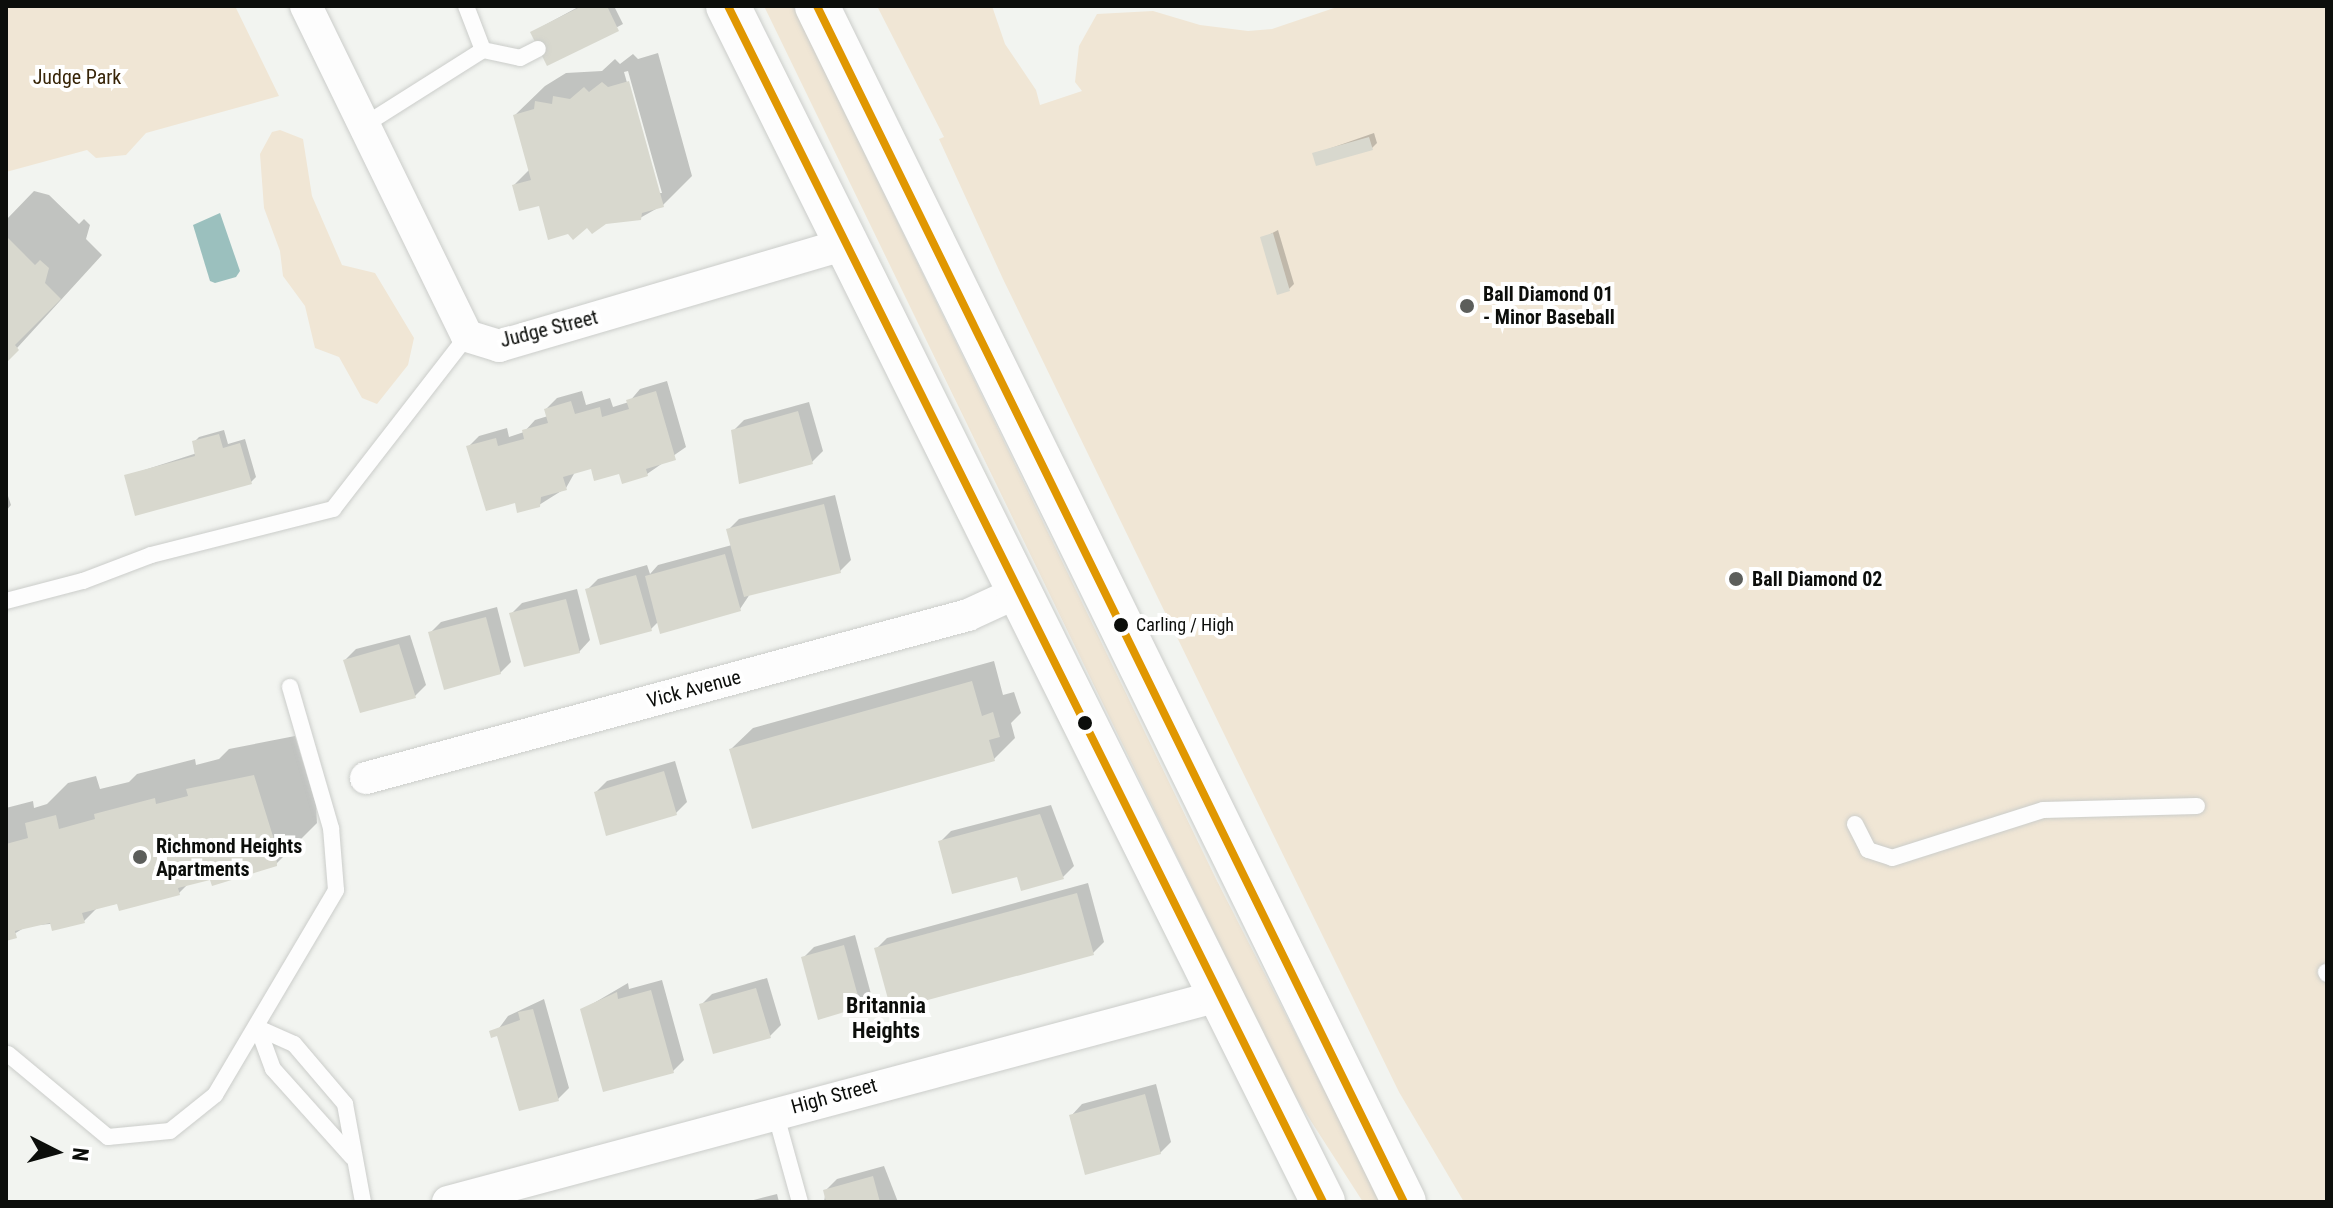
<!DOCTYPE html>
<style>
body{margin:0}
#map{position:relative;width:2333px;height:1208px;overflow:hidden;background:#f2f4f0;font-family:"Roboto Condensed",sans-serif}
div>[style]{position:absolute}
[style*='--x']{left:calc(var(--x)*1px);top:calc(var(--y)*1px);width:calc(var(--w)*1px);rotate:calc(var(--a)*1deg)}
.green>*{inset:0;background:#f0e6d5}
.water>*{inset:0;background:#9bc0be}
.shadow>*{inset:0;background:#0003}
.building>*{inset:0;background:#d8d8ce}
.roads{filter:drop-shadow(0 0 2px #cbcdca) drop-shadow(0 0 2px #cbcdca)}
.service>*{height:16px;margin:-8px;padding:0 8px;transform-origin:8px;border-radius:8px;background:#fdfdfd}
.minor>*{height:32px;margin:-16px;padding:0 16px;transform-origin:16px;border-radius:16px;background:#fdfdfd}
.secondary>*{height:44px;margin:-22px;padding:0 22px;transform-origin:22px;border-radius:22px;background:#fdfdfd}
.bus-1>*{height:8px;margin:-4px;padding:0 4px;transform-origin:4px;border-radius:4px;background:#e09701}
.dots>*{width:22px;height:22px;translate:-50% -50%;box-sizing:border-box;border:4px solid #fff;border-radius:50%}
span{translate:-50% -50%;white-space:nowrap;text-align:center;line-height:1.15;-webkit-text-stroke:8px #fff;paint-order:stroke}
.bus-label{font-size:18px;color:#0c0e0b}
.left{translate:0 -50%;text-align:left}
.park-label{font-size:20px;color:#382508}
.poi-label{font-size:20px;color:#0c0e0b;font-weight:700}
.street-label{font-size:20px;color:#0c0e0b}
.neighbourhood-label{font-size:22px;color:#0c0e0b;font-weight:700}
.frame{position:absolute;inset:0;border:8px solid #0c0e0b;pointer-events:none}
.north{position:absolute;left:16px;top:1112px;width:80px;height:80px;-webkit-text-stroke:6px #fff;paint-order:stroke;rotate:96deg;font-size:22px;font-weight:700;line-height:32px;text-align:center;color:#0c0e0b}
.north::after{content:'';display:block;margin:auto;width:28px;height:36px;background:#0c0e0b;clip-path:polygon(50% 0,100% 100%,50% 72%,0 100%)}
</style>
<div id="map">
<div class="green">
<i style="clip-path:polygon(6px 6px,235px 6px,279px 96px,146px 133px,126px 155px,96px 158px,87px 150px,6px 172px)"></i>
<i style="clip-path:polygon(764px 6px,793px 6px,1217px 881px,1382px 1202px,1363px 1202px,1289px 1087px)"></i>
<i style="clip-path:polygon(877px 6px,992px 6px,1005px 44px,1036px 90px,1040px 105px,1082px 91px,1075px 82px,1079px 46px,1097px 14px,1153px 11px,1200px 25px,1248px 31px,1272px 29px,1340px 6px,2327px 6px,2327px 1202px,1464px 1202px,1399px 1092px,1227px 740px,1003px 279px,939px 139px,944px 137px)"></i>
<i style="clip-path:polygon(280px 130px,303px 139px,312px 196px,342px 265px,375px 273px,414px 338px,408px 365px,377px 404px,362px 398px,339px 357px,315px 348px,305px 306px,283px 276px,280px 251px,264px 208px,260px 154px,272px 132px)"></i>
</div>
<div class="water">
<i style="clip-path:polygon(220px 213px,240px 271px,236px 277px,215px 283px,210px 281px,193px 225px)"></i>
</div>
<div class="shadow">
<i style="clip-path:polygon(580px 6px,614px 6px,623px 24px,548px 64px,532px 32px)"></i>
<i style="clip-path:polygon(evenodd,658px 53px,692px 176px,663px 205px,640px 218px,587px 226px,514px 185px,530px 169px,515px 115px,545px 86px,566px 73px,602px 71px,615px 59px,620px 64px,633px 54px,638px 59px,658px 53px,628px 71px,662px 193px,658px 193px,624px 72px,628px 71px)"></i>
<i style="clip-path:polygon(1374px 133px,1377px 143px,1372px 148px,1314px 154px)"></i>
<i style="clip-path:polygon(34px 191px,49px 195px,79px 224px,84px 219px,90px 225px,86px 239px,102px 255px,7px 359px,6px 220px)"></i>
<i style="clip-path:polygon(1278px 230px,1294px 284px,1289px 289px,1263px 238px)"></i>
<i style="clip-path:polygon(667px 381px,686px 447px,647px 474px,592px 467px,575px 472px,566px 488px,539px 505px,516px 501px,468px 447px,479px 436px,507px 428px,509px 437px,524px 432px,535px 420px,548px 416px,546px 409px,557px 398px,582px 391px,586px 405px,610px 398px,613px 407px,629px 402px,640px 389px)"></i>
<i style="clip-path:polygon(809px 402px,823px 451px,812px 462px,740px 482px,733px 431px,744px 420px)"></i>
<i style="clip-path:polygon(224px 430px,228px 444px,245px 439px,256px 477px,251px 482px,126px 476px,197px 453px,194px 442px,199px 437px)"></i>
<i style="clip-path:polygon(835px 495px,851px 560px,840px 571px,750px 594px,740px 609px,659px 621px,651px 629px,587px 590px,598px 579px,647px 565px,650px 574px,658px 565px,732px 545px,728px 530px,739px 519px)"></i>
<i style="clip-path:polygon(8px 496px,11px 505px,6px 511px,6px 497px)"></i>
<i style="clip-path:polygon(577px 589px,590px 640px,579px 652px,511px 614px,522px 603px)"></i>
<i style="clip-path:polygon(497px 607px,511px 662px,500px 673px,430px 633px,441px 622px)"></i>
<i style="clip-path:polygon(410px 635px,426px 685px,415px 696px,345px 660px,356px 649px)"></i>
<i style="clip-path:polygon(994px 661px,1003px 695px,1014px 692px,1021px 713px,1011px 723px,1015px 738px,994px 759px,731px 749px,753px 728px)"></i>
<i style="clip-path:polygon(295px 736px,316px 805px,317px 823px,276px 864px,189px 883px,179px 893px,98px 907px,84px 921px,27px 926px,6px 939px,6px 808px,33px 801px,34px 808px,47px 804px,68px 783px,96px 776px,100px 789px,129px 782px,137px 774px,195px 759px,196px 765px,219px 759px,229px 749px)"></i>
<i style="clip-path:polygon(675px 761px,687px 802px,676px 813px,608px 833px,596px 792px,607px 781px)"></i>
<i style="clip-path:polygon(1051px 805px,1074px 866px,1063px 877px,1018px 874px,940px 842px,951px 831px)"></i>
<i style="clip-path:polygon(1088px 883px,1104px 942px,1093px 953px,876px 949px,887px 938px)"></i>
<i style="clip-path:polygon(855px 935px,871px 994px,860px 1005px,803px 958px,814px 947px)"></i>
<i style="clip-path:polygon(767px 978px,781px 1025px,770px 1036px,701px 1005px,712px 994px)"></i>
<i style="clip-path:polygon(662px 980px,684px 1060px,673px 1071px,582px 1010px,628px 983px,629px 989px)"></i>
<i style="clip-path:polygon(544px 999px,569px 1088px,558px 1099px,499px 1034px,494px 1035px,508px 1016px)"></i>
<i style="clip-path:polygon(1156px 1084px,1171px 1142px,1160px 1153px,1071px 1116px,1082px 1104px)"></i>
<i style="clip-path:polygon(884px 1166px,898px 1202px,824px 1202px,826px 1190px,837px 1179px)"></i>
<i style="clip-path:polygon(777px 1194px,779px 1202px,746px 1202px)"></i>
</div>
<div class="building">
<i style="clip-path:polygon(582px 6px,607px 6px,619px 31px,547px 66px,530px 32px)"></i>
<i style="clip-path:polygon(629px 81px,664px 207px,642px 213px,641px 220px,606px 224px,592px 234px,587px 228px,573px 240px,568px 234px,548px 240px,539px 206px,519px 211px,512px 185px,531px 180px,513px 115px,534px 109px,535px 101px,552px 104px,553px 96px,570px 99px,584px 87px,589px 92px,602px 82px,608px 87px)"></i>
<i style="clip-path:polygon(1369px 137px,1373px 150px,1316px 166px,1312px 153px)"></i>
<i style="clip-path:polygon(1273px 233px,1290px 291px,1277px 295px,1260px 237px)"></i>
<i style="clip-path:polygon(6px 236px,35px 265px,40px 260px,49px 268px,45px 283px,61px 299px,15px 345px,19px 350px,8px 361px)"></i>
<i style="clip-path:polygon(656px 391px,676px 460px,646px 469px,648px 476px,622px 484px,619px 474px,594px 481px,591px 469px,563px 477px,567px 490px,541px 497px,540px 507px,517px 513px,515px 503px,486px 511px,466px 446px,496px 438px,498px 446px,524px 439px,522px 430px,548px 423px,544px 409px,571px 401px,575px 414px,600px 407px,602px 417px,629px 409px,626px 400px)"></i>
<i style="clip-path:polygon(798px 411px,813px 464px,739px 484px,731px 430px)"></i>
<i style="clip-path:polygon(219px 434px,223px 448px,240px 443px,252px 484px,135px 516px,124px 475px,195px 456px,192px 441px)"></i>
<i style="clip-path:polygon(824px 504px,841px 573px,744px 597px,726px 529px)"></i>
<i style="clip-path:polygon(725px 554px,741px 611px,660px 634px,645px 576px)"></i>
<i style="clip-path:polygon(636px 575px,652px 631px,600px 645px,585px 589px)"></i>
<i style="clip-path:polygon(566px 599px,580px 653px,524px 667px,509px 613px)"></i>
<i style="clip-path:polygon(486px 617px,501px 674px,444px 690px,428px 632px)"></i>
<i style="clip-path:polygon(399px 644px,416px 698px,360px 713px,343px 660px)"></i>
<i style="clip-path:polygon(972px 681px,982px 716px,993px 712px,1000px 737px,989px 740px,995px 761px,752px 829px,729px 749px)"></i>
<i style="clip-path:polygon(664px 771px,677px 815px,606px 836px,594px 792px)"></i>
<i style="clip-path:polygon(254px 775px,276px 846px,277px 866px,212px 886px,210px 880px,178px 888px,180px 895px,119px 911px,117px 904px,82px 913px,85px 923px,52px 931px,50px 923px,15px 931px,17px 938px,6px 941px,6px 844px,28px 838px,25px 823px,56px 815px,59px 829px,95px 819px,94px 814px,155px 798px,156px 804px,188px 796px,186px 789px)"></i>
<i style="clip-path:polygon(1040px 814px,1064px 879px,1021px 891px,1017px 877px,952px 894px,938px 841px)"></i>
<i style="clip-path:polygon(1077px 893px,1094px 955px,891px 1010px,874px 948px)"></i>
<i style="clip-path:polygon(844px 945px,861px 1007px,818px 1020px,801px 957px)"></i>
<i style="clip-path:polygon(756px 988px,771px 1038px,713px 1054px,699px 1004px)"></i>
<i style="clip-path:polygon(651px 990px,674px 1073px,603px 1092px,580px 1009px,617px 992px,618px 999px)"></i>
<i style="clip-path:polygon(533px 1009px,559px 1101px,519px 1111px,497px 1036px,491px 1038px,489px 1031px,520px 1020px,518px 1012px)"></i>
<i style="clip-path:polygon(1145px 1094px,1161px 1154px,1085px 1175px,1069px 1115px)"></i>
<i style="clip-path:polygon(873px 1176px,880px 1202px,826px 1202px,823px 1190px)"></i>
</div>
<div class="roads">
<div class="service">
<i style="--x:466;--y:6;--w:47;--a:68.9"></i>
<i style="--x:366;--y:124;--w:138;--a:-32.3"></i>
<i style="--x:483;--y:50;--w:38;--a:12"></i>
<i style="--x:520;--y:58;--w:20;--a:-27"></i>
<i style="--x:6;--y:601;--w:80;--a:-14.6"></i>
<i style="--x:83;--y:581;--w:73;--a:-20.9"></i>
<i style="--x:151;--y:555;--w:188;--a:-14.2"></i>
<i style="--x:333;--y:509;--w:219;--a:-52.2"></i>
<i style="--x:1855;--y:824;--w:29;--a:63"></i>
<i style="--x:1868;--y:850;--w:25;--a:18"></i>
<i style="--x:1892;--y:858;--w:158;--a:-17.6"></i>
<i style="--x:2043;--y:810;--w:154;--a:-1.5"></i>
<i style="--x:2326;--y:972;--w:2;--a:63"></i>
<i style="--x:8;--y:1054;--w:130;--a:39.7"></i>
<i style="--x:108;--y:1137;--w:62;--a:-5.5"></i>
<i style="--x:170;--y:1131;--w:58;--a:-38.7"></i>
<i style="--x:215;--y:1095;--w:238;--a:-59.4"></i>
<i style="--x:336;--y:890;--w:62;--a:-94.6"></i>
<i style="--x:331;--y:828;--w:147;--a:-106.2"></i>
<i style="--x:775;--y:1112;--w:93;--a:74.5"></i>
<i style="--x:352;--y:1157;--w:118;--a:-131.9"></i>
<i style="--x:273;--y:1069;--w:44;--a:-110.1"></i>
<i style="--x:258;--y:1028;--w:39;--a:24"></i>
<i style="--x:294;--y:1044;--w:79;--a:49.6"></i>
<i style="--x:345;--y:1104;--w:100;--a:79.6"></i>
</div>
<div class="minor">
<i style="--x:306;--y:6;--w:367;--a:64"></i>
<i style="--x:467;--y:336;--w:34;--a:17"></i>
<i style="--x:499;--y:346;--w:362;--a:-16.4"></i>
<i style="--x:366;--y:778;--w:624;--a:-15.15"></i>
<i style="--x:968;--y:615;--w:55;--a:-24.7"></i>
<i style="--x:448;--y:1202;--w:801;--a:-14.97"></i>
</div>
<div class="secondary">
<i style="--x:728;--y:6;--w:1336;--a:63.55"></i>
<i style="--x:817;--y:6;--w:1332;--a:63.86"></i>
</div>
</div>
<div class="bus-1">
<i style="--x:728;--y:6;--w:1336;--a:63.55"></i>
<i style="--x:817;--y:6;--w:1332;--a:63.86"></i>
</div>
<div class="dots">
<i style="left:1467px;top:306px;background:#5c5e5b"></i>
<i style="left:1736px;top:579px;background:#5c5e5b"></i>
<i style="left:1121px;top:625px;background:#0c0e0b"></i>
<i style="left:1085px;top:723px;background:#0c0e0b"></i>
<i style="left:140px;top:857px;background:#5c5e5b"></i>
</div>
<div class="bus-label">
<span class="left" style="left:1136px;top:625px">Carling / High</span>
</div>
<div class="park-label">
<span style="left:77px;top:77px">Judge Park</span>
</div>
<div class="poi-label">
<span class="left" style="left:1483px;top:306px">Ball Diamond 01<br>- Minor Baseball</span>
<span class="left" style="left:1752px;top:579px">Ball Diamond 02</span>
<span class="left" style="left:156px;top:858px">Richmond Heights<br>Apartments</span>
</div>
<div class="street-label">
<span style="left:549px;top:329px;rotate:-14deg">Judge Street</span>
<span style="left:694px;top:689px;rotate:-15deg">Vick Avenue</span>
<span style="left:834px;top:1096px;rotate:-15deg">High Street</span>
</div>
<div class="neighbourhood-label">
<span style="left:886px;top:1018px">Britannia<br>Heights</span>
</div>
<div class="frame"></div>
<div class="north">N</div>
</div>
